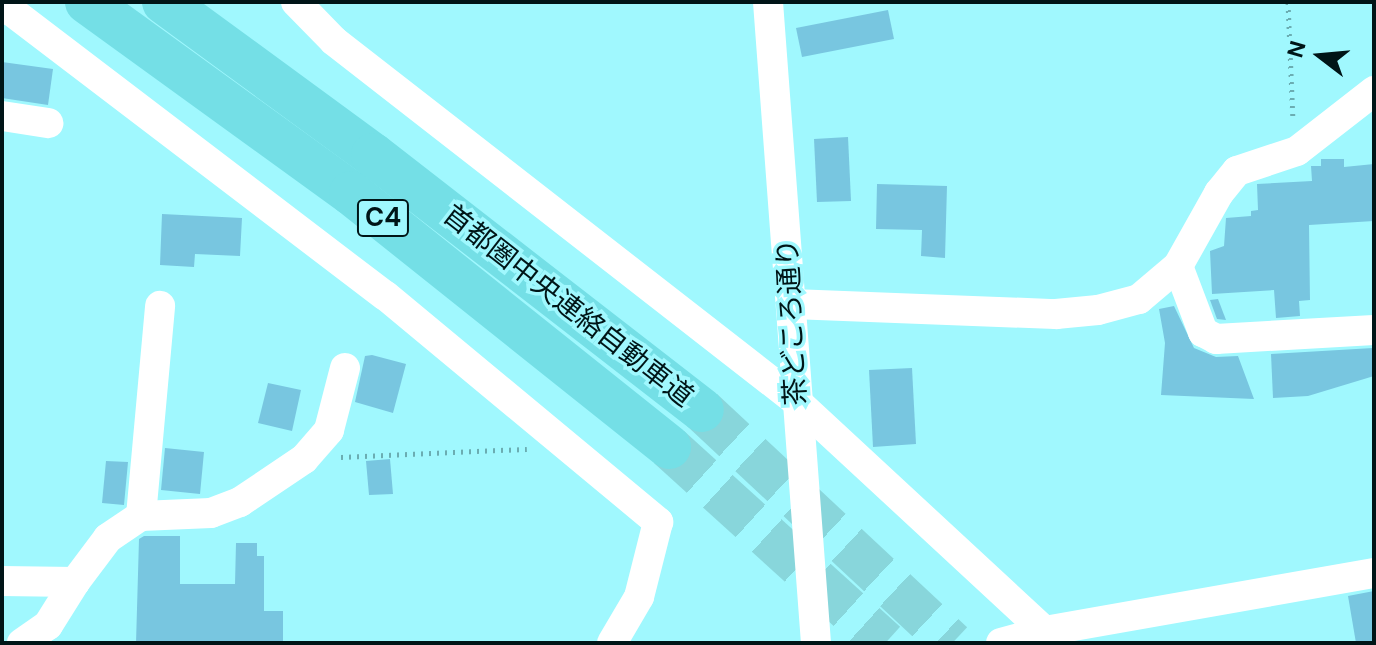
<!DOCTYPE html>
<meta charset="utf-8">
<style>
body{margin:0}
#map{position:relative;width:1376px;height:645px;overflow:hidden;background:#a0f8fe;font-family:"DM Sans","Noto Sans JP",sans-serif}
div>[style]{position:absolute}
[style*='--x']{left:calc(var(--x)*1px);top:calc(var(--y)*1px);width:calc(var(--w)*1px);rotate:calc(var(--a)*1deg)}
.building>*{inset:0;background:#78c6e0}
.highway-tunnel>*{height:44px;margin-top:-22px;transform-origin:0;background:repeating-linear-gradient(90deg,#88d6db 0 44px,transparent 0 66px)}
.path>*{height:5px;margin-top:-2.5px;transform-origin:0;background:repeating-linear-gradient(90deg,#6badb2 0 2px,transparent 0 8px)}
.minor>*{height:30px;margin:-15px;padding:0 15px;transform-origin:15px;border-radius:15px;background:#fff}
.highway>*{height:44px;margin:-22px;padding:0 22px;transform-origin:22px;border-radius:22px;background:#74dfe6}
span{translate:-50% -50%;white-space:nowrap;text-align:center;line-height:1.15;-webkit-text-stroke:7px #a0f8fe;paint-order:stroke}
.shield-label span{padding:2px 6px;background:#a0f8fe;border:2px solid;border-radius:6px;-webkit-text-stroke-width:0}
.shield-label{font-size:26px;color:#001517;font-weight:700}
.street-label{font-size:28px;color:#001517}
.frame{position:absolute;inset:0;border:4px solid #001517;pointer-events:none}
.north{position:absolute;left:1280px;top:16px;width:80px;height:80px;-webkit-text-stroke:6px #a0f8fe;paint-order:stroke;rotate:286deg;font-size:22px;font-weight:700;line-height:32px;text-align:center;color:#001517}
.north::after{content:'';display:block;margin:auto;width:28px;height:36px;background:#001517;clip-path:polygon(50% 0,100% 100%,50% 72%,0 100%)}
</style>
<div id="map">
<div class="building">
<i style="clip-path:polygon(888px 10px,894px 39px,802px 57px,796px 28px)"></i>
<i style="clip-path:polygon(2px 62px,53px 69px,48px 105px,2px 98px)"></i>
<i style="clip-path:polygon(848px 137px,851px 201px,817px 202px,814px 139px)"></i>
<i style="clip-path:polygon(1321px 159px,1344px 159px,1344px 167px,1374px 164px,1374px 221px,1309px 225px,1310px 300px,1299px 301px,1300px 316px,1276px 318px,1274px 290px,1212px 294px,1210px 251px,1224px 246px,1226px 218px,1251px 216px,1251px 211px,1258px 210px,1257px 184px,1312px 181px,1311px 166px,1321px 166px)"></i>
<i style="clip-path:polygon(877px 184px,947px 186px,945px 258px,921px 256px,922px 230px,876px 229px)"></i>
<i style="clip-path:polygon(162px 214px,242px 218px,240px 256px,195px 254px,194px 267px,160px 265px)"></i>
<i style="clip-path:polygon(1218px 299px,1226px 320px,1217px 319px,1210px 300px)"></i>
<i style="clip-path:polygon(1174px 306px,1194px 348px,1216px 357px,1238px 356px,1254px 399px,1161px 395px,1165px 343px,1159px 309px)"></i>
<i style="clip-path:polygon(1373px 348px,1374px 376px,1308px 396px,1273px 398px,1271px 354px)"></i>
<i style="clip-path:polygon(372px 355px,406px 364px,393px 413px,355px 402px,365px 356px)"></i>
<i style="clip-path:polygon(912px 368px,916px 444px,873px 447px,869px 370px)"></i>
<i style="clip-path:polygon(268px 383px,301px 390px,292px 431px,258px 423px)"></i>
<i style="clip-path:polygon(165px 448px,204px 452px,200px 494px,161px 490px)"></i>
<i style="clip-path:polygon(390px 459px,393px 494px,369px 495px,366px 461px)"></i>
<i style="clip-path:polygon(106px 461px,128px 462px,124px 505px,102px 503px)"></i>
<i style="clip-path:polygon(144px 536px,180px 536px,180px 584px,235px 584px,236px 543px,257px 543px,257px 556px,264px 556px,264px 611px,283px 611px,283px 643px,136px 643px,139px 539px)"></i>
<i style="clip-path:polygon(1374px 591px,1374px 643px,1356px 643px,1348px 596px)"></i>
</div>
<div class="highway-tunnel">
<i style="--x:702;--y:410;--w:342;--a:43"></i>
<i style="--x:669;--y:447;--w:292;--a:42.2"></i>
</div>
<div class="path">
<i style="--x:1288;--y:2;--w:119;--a:87.6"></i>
<i style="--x:341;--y:457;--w:186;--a:-2.5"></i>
</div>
<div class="minor">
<i style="--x:296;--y:2;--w:54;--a:45.7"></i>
<i style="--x:334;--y:41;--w:584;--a:37.91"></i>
<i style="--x:795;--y:400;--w:357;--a:42.8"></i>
<i style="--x:768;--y:2;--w:643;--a:85.72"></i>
<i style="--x:2;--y:10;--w:5;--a:-37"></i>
<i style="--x:6;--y:7;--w:477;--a:37.3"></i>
<i style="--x:386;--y:296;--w:354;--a:39.7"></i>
<i style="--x:658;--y:522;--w:77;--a:104.2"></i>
<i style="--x:639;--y:597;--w:53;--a:120.4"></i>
<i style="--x:2;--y:116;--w:47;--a:8.7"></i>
<i style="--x:1178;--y:266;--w:71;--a:69.3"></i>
<i style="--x:1203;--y:332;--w:15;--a:28"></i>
<i style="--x:1216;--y:339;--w:158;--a:-3.3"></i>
<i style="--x:792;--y:304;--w:264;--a:2.2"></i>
<i style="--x:1056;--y:314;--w:42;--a:-5.4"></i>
<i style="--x:1098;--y:310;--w:42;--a:-15"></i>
<i style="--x:1139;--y:299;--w:51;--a:-40.2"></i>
<i style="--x:1178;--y:266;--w:84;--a:-60.7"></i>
<i style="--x:1219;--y:193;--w:28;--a:-51"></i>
<i style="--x:1237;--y:171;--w:63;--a:-18.4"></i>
<i style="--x:1297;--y:151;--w:98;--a:-37.9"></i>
<i style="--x:141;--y:516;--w:211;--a:-84.8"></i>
<i style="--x:2;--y:581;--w:73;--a:0.8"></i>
<i style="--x:75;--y:582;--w:51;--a:122.1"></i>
<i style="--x:48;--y:625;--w:32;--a:145"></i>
<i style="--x:75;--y:582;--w:55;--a:-53.1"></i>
<i style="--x:108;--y:538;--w:40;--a:-34"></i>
<i style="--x:141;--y:516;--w:70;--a:-2.5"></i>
<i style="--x:211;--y:513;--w:31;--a:-21"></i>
<i style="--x:240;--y:502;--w:77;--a:-33.9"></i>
<i style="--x:304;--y:459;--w:38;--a:-49"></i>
<i style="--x:329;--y:430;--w:64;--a:-75.5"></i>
<i style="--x:1001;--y:643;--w:46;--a:-15.3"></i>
<i style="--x:1045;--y:631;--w:334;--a:-10"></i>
</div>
<div class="highway">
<i style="--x:87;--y:2;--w:326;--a:35.9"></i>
<i style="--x:351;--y:193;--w:407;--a:38.6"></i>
<i style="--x:164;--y:2;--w:259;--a:36.2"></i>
<i style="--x:373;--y:155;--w:416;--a:37.8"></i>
</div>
<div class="shield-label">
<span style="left:383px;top:218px">C4</span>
</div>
<div class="street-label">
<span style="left:568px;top:306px;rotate:38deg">首都圏中央連絡自動車道</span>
<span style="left:792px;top:322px;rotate:-93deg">茶どころ通り</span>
</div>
<div class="frame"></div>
<div class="north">N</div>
</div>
